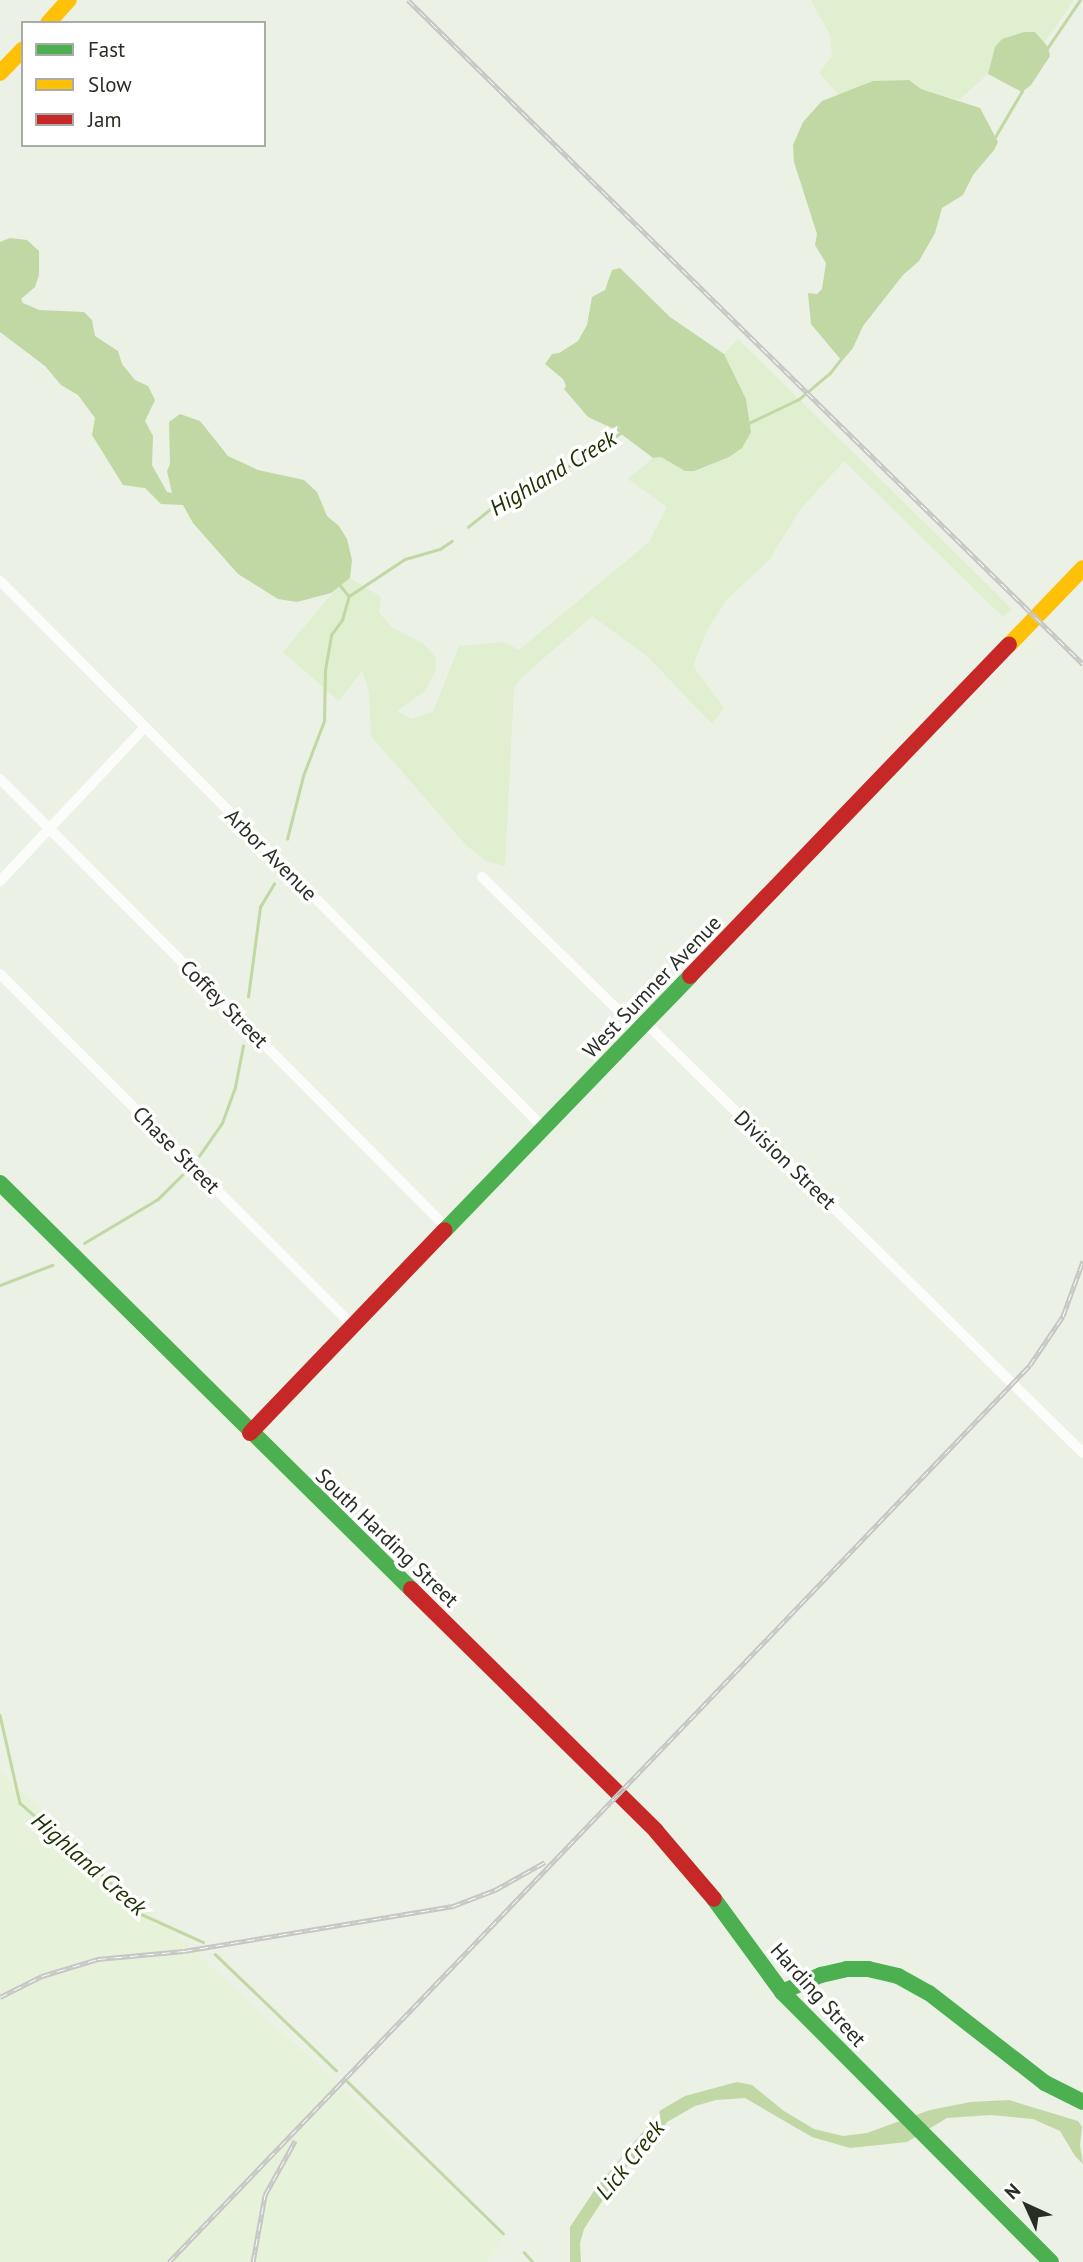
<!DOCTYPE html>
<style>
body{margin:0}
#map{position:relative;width:1083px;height:2262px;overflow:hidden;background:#ebf1e4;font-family:"PT Sans",sans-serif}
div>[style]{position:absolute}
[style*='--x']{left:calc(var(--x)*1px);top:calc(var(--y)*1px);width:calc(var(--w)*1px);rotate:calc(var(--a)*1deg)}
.built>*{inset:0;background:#e7f2da}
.green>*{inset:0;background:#e0efcf}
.water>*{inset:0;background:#c1d8a4}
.stream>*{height:2.5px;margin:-1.25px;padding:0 1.25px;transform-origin:1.25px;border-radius:1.25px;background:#c1d8a4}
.street>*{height:10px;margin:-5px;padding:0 5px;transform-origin:5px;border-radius:5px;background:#fcfdfb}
.fast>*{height:16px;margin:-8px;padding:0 8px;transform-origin:8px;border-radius:8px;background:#4caf50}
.slow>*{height:16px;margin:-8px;padding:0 8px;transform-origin:8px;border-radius:8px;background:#ffc107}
.jam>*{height:16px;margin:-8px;padding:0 8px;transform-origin:8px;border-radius:8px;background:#c62828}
.rail>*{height:5px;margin-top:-2.5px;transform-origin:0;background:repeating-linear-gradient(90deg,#fff 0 8px,#c6c7c5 0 16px);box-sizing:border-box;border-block:2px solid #c6c7c5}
span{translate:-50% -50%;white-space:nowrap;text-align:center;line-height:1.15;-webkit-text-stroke:7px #fff;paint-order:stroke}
.street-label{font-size:21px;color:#292e24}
.water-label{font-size:23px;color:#203200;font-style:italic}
.legend{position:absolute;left:21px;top:21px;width:245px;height:126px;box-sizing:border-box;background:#fff;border:2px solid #a9aba7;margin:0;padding:9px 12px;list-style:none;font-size:21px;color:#292e24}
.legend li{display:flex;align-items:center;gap:14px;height:35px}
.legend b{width:35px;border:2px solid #a9aba7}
.north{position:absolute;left:992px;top:2171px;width:70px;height:70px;-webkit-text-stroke:5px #fff;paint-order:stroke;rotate:315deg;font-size:19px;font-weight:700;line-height:28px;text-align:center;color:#292e24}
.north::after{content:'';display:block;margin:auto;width:24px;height:32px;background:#292e24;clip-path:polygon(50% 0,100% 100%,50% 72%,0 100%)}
</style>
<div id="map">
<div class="built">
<i style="clip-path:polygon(0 1771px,503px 2237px,487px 2262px,0 2262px)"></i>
</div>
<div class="green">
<i style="clip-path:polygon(811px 0,1074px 0,1044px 43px,1035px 32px,995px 47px,988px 74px,959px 100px,921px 89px,909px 80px,873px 81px,840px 96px,819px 73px,832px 56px,830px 35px)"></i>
<i style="clip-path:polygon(738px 339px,1012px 609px,1003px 617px,844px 461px,800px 510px,769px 560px,726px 600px,706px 632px,693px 666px,724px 708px,712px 724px,647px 656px,592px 616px,520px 679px,514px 688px,505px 866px,486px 861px,467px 846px,371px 736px,369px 692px,362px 671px,339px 701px,283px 652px,335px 590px,350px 578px,381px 597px,379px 613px,393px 628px,424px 644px,436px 658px,435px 672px,425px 691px,397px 711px,411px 719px,433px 712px,459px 646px,504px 642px,519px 650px,649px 542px,667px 507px,628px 479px,653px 458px,661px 457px,685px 471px,751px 432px,746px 399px,724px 354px)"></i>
</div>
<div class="water">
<i style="clip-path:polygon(1024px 32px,1035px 32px,1048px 47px,1050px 56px,1031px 85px,1022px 92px,988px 74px,995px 47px,1002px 39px)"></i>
<i style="clip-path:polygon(909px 80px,921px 89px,980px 108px,998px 142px,994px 150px,973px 175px,963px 195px,942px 208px,935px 233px,919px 261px,903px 275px,863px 326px,853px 348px,842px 361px,811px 324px,808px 293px,817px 294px,822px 289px,826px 263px,815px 245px,817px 234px,794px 162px,793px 145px,803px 122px,822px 101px,873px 81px)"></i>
<i style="clip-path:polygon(10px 238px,27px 240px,39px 251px,39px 275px,35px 287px,21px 299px,23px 303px,39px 310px,84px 312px,92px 320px,95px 336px,118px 351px,122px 364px,135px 380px,148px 386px,155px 400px,145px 421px,153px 436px,152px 465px,167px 492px,172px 493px,167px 471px,170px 464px,169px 422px,180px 414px,200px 421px,228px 456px,258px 470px,304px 480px,317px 492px,327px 516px,339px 526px,347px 539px,352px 560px,350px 578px,331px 593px,297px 602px,278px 599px,238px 574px,193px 523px,183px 505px,161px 504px,145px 488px,123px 485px,92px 435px,95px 418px,78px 395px,61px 385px,45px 366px,0 332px,0 242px)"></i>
<i style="clip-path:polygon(620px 268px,670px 317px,724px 354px,746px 399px,751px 432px,742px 448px,729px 457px,694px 471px,685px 471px,661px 457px,653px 458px,616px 430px,588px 417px,564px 389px,566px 386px,563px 379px,545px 364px,552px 354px,559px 353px,578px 341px,587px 325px,592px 297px,605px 290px,612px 270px)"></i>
<i style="clip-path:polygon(737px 2082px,752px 2085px,784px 2111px,814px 2129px,843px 2136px,867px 2133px,930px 2110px,971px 2102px,1009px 2100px,1078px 2121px,1082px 2127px,1080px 2145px,1083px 2164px,1075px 2156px,1060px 2131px,1033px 2119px,991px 2115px,947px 2118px,907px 2142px,850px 2148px,812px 2137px,745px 2098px,716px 2100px,695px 2106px,667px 2122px,653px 2143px,621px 2172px,584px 2229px,580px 2243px,581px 2262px,570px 2262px,570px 2227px,596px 2188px,661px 2110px,685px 2096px)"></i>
</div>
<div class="stream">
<i style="--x:1046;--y:50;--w:60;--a:-55.8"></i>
<i style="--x:995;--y:137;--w:53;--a:-59.6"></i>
<i style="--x:749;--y:423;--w:55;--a:-25.6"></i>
<i style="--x:799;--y:399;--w:40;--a:-40"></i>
<i style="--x:830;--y:373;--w:16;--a:-52"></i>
<i style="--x:468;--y:527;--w:28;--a:-39"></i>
<i style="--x:490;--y:509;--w:105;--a:-28.5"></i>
<i style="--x:582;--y:459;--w:48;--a:-34"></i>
<i style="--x:340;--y:585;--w:14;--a:51"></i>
<i style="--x:287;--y:839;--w:65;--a:-75.7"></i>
<i style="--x:303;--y:776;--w:59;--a:-69.1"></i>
<i style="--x:324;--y:721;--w:51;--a:-88.9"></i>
<i style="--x:325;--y:670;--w:36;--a:-80"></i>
<i style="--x:331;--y:635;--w:19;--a:-54"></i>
<i style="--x:342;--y:620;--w:25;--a:-74"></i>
<i style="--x:349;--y:596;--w:67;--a:-33.5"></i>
<i style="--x:405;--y:559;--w:36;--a:-16"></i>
<i style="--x:440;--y:549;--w:14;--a:-34"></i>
<i style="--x:248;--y:997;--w:91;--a:-82.4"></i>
<i style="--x:260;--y:907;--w:27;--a:-59"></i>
<i style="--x:199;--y:1156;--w:40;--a:-55.1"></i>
<i style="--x:222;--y:1123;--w:38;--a:-70"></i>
<i style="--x:235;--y:1087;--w:42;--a:-79"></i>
<i style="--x:84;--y:1243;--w:86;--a:-30.7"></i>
<i style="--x:158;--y:1199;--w:34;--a:-45"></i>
<i style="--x:0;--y:1285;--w:56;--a:-21"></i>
<i style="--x:0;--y:1715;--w:90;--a:77.2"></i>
<i style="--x:20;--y:1803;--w:118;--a:41.2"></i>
<i style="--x:109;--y:1881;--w:46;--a:45.9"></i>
<i style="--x:141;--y:1914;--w:68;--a:24.3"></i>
<i style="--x:215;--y:1954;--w:168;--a:43.8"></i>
<i style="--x:347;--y:2081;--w:218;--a:44.3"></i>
<i style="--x:524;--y:2252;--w:13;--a:48"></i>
</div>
<div class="street">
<i style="--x:0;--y:581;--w:771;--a:45.16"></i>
<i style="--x:0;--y:779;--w:635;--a:45.13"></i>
<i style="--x:482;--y:877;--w:210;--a:44.4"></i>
<i style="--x:632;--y:1024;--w:12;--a:5"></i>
<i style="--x:644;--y:1025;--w:10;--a:29"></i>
<i style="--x:653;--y:1030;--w:603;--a:44.53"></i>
<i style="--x:0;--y:881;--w:210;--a:-46.7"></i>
<i style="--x:0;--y:974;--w:499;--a:44.9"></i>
</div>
<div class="fast">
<i style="--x:0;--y:1183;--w:578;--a:44.65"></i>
<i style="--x:445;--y:1230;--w:353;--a:-46"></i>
<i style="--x:714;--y:1899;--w:115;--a:53.8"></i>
<i style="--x:782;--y:1992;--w:381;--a:45.1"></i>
<i style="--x:782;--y:1992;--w:43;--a:-23.6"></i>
<i style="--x:821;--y:1975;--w:27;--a:-13"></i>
<i style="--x:847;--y:1969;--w:21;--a:0"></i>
<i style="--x:868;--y:1969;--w:31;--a:13"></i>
<i style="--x:898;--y:1976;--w:35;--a:29"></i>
<i style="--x:929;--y:1993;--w:147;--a:37.8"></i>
<i style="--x:1045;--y:2083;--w:42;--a:26.6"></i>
</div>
<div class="slow">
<i style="--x:48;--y:23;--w:31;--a:-48"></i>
<i style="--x:0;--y:73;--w:33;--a:-46"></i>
<i style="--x:1009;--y:645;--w:107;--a:-46.1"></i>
</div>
<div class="jam">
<i style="--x:690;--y:976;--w:460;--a:-46.1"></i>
<i style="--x:250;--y:1433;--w:281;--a:-46.2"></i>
<i style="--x:411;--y:1589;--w:344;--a:44.6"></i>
<i style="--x:656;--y:1831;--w:89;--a:49.5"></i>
</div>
<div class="rail">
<i style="--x:408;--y:0;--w:947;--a:44.53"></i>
<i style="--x:0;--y:1997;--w:47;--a:-26.6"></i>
<i style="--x:42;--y:1976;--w:59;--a:-16.9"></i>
<i style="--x:98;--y:1959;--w:86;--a:-5.3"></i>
<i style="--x:184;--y:1951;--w:273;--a:-9.5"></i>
<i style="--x:453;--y:1906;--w:45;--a:-20.9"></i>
<i style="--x:495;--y:1890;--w:57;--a:-29.2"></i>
<i style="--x:169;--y:2262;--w:1243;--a:-46.17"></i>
<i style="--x:1030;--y:1365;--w:59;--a:-56"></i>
<i style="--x:1063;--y:1316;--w:59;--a:-70"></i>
<i style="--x:253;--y:2262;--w:68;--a:-79.8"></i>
<i style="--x:265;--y:2195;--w:62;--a:-60.9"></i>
</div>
<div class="street-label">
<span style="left:271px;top:855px;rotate:45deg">Arbor Avenue</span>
<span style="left:652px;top:987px;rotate:-46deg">West Sumner Avenue</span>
<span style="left:224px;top:1004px;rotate:45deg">Coffey Street</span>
<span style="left:176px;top:1150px;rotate:45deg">Chase Street</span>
<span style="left:785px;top:1160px;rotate:44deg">Division Street</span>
<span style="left:387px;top:1538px;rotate:44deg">South Harding Street</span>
<span style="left:818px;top:1995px;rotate:48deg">Harding Street</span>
</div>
<div class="water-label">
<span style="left:553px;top:473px;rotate:-31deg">Highland Creek</span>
<span style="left:89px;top:1864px;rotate:41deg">Highland Creek</span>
<span style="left:630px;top:2160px;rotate:-51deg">Lick Creek</span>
</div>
<ul class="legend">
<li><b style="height:9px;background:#4caf50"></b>Fast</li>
<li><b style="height:9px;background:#ffc107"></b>Slow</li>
<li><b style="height:9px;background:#c62828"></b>Jam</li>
</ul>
<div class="north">N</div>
</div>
